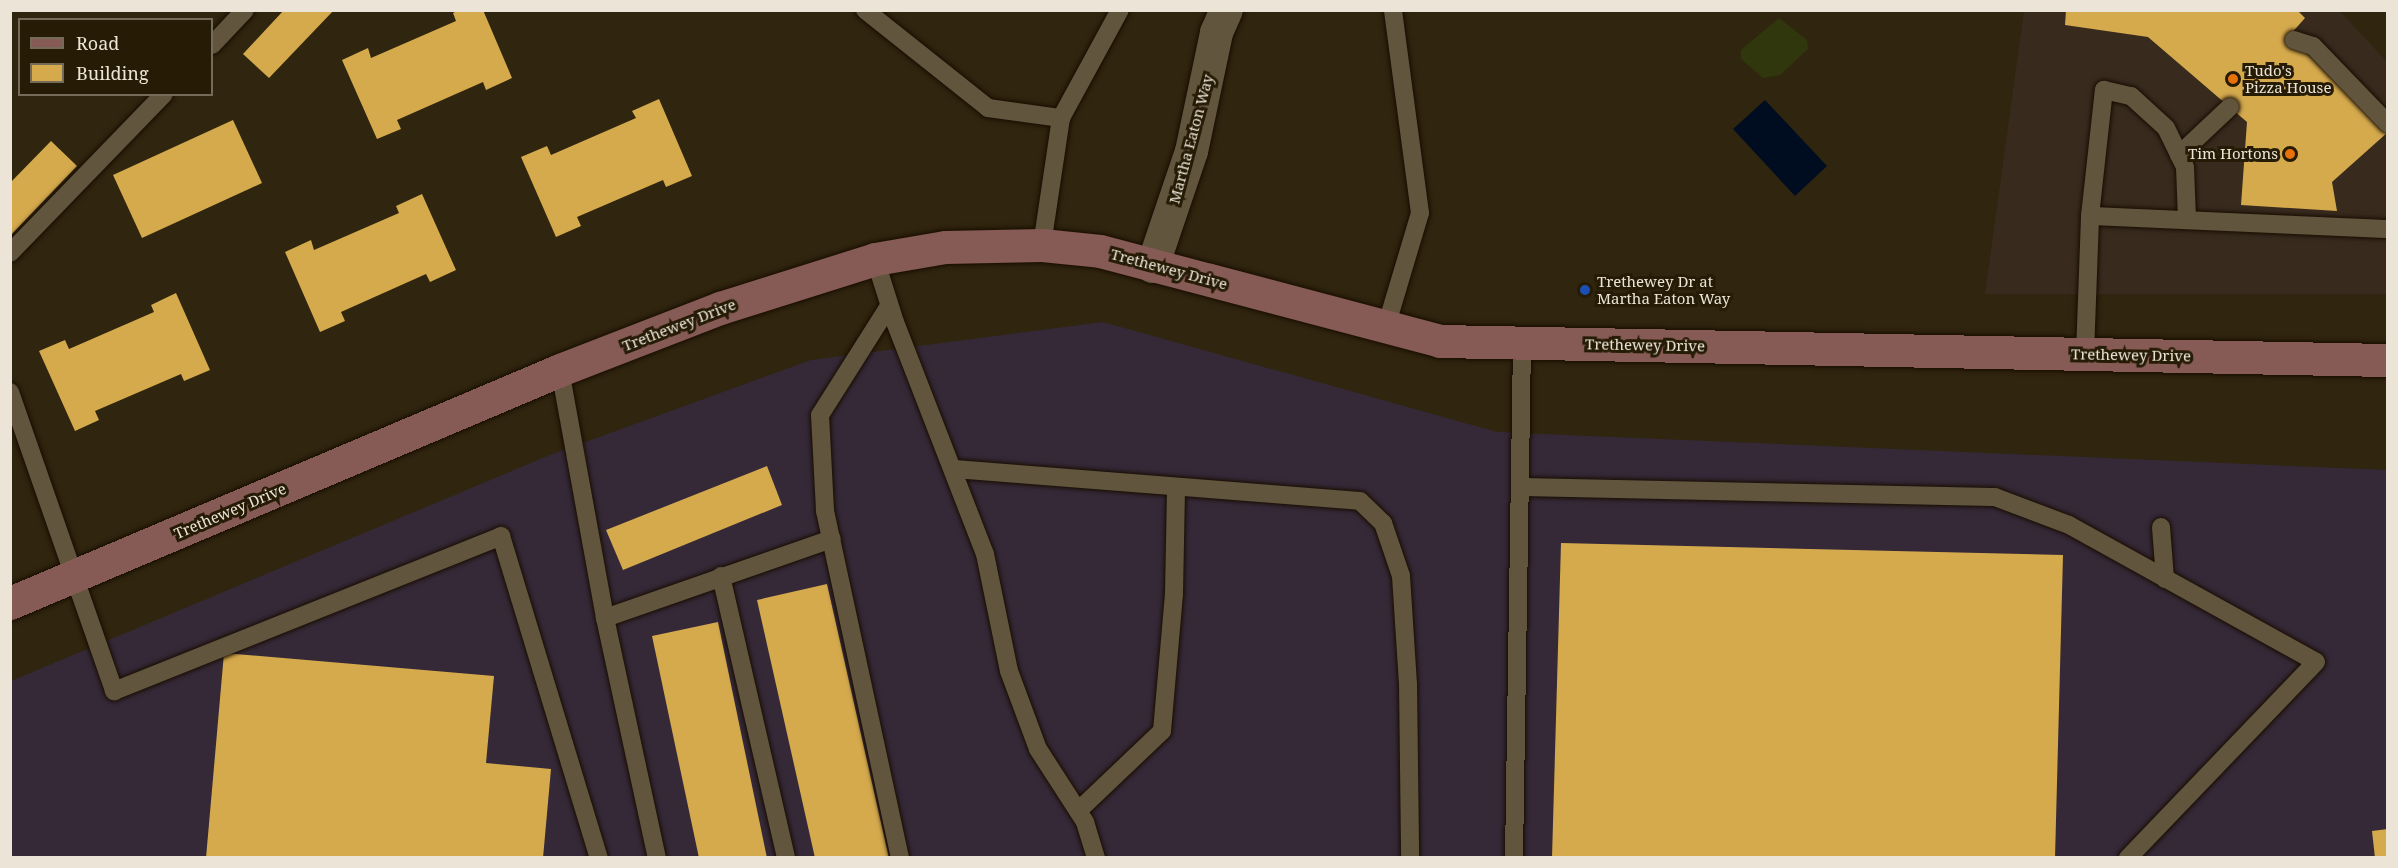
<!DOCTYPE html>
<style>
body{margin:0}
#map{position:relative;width:2398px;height:868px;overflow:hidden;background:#30250e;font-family:"Noto Serif",serif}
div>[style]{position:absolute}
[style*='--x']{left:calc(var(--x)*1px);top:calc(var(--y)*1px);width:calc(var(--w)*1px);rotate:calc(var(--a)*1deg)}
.commercial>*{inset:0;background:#382b1e}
.industrial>*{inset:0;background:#352937}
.green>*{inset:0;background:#31370d}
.water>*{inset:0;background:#000d20}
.building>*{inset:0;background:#d5aa4d}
.roads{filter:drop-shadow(0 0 2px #180d00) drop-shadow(0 0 2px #180d00)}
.lane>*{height:18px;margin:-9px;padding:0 9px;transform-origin:9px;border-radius:9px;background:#62553e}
.street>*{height:33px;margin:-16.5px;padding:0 16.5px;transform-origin:16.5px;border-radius:16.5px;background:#62553e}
.secondary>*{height:33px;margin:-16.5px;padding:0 16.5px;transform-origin:16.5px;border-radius:16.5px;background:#865a55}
.dots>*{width:16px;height:16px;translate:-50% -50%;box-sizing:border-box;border:3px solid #261b05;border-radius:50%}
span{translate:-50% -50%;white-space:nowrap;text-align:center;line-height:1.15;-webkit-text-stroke:6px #261b05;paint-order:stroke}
.poi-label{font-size:15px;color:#ebe4d7}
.left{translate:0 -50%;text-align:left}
.right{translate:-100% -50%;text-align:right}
.street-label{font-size:15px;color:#ebe4d7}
.frame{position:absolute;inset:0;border:12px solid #ebe4d7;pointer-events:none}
.legend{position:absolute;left:18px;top:18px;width:195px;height:78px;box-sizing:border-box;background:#261b05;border:2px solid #756b59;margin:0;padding:8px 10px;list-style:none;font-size:18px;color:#ebe4d7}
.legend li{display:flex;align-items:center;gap:12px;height:30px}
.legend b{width:30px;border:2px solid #756b59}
</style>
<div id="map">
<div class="commercial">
<i style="clip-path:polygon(2024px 11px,2340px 11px,2387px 62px,2387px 294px,1985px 294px)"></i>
</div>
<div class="industrial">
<i style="clip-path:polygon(1103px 322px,1497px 432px,2387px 470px,2387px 857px,11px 858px,11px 681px,550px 455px,811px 360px)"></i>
</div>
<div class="green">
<i style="clip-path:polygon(1779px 18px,1807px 40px,1808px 49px,1780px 75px,1763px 78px,1741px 59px,1741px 50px)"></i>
</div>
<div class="water">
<i style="clip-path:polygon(1765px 100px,1827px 166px,1795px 196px,1733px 129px)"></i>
</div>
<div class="building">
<i style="clip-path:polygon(284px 10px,334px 10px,269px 78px,243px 54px)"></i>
<i style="clip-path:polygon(459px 10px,483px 10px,512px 78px,486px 90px,483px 82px,397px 120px,401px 129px,377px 139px,342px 60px,368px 48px,371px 58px,456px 21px,453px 13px)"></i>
<i style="clip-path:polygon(2066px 10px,2297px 10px,2305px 18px,2289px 36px,2388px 132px,2332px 182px,2337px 211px,2241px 205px,2247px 122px,2148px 37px,2065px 25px)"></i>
<i style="clip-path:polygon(659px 99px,692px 176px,666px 187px,663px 180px,577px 217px,581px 226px,556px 237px,521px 157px,547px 146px,551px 155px,636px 118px,632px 111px)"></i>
<i style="clip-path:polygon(233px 120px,262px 183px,142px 238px,113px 175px)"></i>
<i style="clip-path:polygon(51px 141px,77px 166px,10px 236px,10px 183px)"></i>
<i style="clip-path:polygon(422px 194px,456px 270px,430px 282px,426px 274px,341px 312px,345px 321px,320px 332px,285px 252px,311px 240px,314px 250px,399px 213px,396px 206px)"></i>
<i style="clip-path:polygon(176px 293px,210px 370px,184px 381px,181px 374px,95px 411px,99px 420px,75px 431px,39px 351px,65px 340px,69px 349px,154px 312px,151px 305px)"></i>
<i style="clip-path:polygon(767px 466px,782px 505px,623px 570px,606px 530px)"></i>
<i style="clip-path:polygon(1561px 543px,2063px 555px,2055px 858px,1552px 858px)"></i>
<i style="clip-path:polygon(827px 584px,889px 858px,815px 858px,757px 600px)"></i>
<i style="clip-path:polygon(718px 622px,767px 858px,699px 858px,652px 636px)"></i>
<i style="clip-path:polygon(224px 653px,494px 676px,486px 763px,551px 769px,543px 858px,206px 858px)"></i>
<i style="clip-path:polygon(2388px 829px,2388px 858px,2375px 858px,2372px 831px)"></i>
</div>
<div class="roads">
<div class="lane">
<i style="--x:865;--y:10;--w:157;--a:38.5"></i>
<i style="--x:988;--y:108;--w:74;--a:7.8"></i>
<i style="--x:2294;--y:40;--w:20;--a:18"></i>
<i style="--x:2313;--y:46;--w:108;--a:46.1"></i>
<i style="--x:212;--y:45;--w:48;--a:-46.7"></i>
<i style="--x:2179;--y:155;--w:70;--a:-43.3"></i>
<i style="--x:2090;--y:216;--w:127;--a:-83.7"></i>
<i style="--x:2104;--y:90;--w:28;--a:13"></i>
<i style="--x:2131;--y:96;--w:47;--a:42.4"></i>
<i style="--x:2166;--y:128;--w:43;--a:64"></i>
<i style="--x:2185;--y:167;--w:53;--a:87.8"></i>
<i style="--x:1042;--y:245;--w:128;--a:-81.5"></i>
<i style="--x:1061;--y:118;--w:123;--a:-61.4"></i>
<i style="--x:10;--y:253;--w:221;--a:-45.9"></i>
<i style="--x:875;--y:259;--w:66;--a:72.4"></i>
<i style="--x:895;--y:322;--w:249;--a:68.8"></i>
<i style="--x:985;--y:554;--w:119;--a:78.4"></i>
<i style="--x:1009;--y:671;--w:83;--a:69.6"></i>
<i style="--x:1038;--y:749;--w:87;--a:57.2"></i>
<i style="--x:1085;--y:822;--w:38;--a:73"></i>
<i style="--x:889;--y:306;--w:129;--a:122.3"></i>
<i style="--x:820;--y:415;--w:96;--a:87"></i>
<i style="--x:825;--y:511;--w:355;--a:77.8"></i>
<i style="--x:1386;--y:327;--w:119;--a:-73.4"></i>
<i style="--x:1420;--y:213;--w:205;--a:-97.6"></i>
<i style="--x:2085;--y:354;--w:138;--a:-87.9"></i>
<i style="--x:2090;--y:216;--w:298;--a:2.5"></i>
<i style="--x:560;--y:370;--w:252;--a:79.7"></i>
<i style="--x:605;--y:618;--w:246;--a:77.8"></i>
<i style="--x:10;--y:392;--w:317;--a:70.8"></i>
<i style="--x:114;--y:691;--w:417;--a:-21.8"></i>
<i style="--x:501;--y:536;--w:337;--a:73.1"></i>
<i style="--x:954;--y:469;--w:407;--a:4.5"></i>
<i style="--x:1360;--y:501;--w:32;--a:44"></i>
<i style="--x:1383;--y:523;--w:56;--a:71.2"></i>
<i style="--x:1401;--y:576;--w:107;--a:86.3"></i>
<i style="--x:1408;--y:683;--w:175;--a:89.3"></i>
<i style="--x:1520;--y:487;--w:475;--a:1.2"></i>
<i style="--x:1995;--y:497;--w:79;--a:20.7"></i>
<i style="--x:2069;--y:525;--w:282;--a:29"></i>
<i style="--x:2316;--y:662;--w:272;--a:133.8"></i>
<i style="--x:2161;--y:527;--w:52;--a:85.6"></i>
<i style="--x:721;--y:576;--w:289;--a:77"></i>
<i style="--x:605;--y:618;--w:240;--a:-19.2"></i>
<i style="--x:1078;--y:811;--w:116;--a:-43.6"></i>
<i style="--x:1162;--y:731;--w:138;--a:-85"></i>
<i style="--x:1174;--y:594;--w:106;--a:-88.9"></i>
<i style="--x:1514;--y:858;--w:515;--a:-89.11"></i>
</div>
<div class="street">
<i style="--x:1152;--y:266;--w:121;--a:-71.3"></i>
<i style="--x:1191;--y:151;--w:122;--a:-78.1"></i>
<i style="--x:1216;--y:32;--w:24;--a:-66"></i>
</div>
<div class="secondary">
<i style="--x:10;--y:603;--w:597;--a:-22.96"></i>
<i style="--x:560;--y:370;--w:172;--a:-21.2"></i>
<i style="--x:720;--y:308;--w:163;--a:-17.5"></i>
<i style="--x:875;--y:259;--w:71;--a:-9.7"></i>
<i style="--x:945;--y:247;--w:97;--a:-1.2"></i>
<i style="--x:1042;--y:245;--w:58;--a:5.9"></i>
<i style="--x:1100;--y:251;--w:352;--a:14.8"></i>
<i style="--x:1440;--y:341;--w:948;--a:1.15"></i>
</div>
</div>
<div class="dots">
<i style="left:2233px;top:79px;background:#e8710a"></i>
<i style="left:2290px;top:154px;background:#e8710a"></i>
<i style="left:1585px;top:290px;background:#1a4fb4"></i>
</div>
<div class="poi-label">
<span class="left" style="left:2245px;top:79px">Tudo's<br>Pizza House</span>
<span class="right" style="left:2278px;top:154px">Tim Hortons</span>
<span class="left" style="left:1597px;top:290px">Trethewey Dr at<br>Martha Eaton Way</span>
</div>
<div class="street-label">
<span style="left:1191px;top:139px;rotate:-75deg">Martha Eaton Way</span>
<span style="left:1169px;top:269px;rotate:15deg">Trethewey Drive</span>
<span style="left:679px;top:325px;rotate:-21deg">Trethewey Drive</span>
<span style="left:1645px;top:345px;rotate:1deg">Trethewey Drive</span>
<span style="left:2131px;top:355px;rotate:1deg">Trethewey Drive</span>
<span style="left:230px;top:511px;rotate:-23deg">Trethewey Drive</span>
</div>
<div class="frame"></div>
<ul class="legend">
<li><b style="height:8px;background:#865a55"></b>Road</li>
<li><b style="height:16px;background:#d5aa4d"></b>Building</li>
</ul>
</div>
